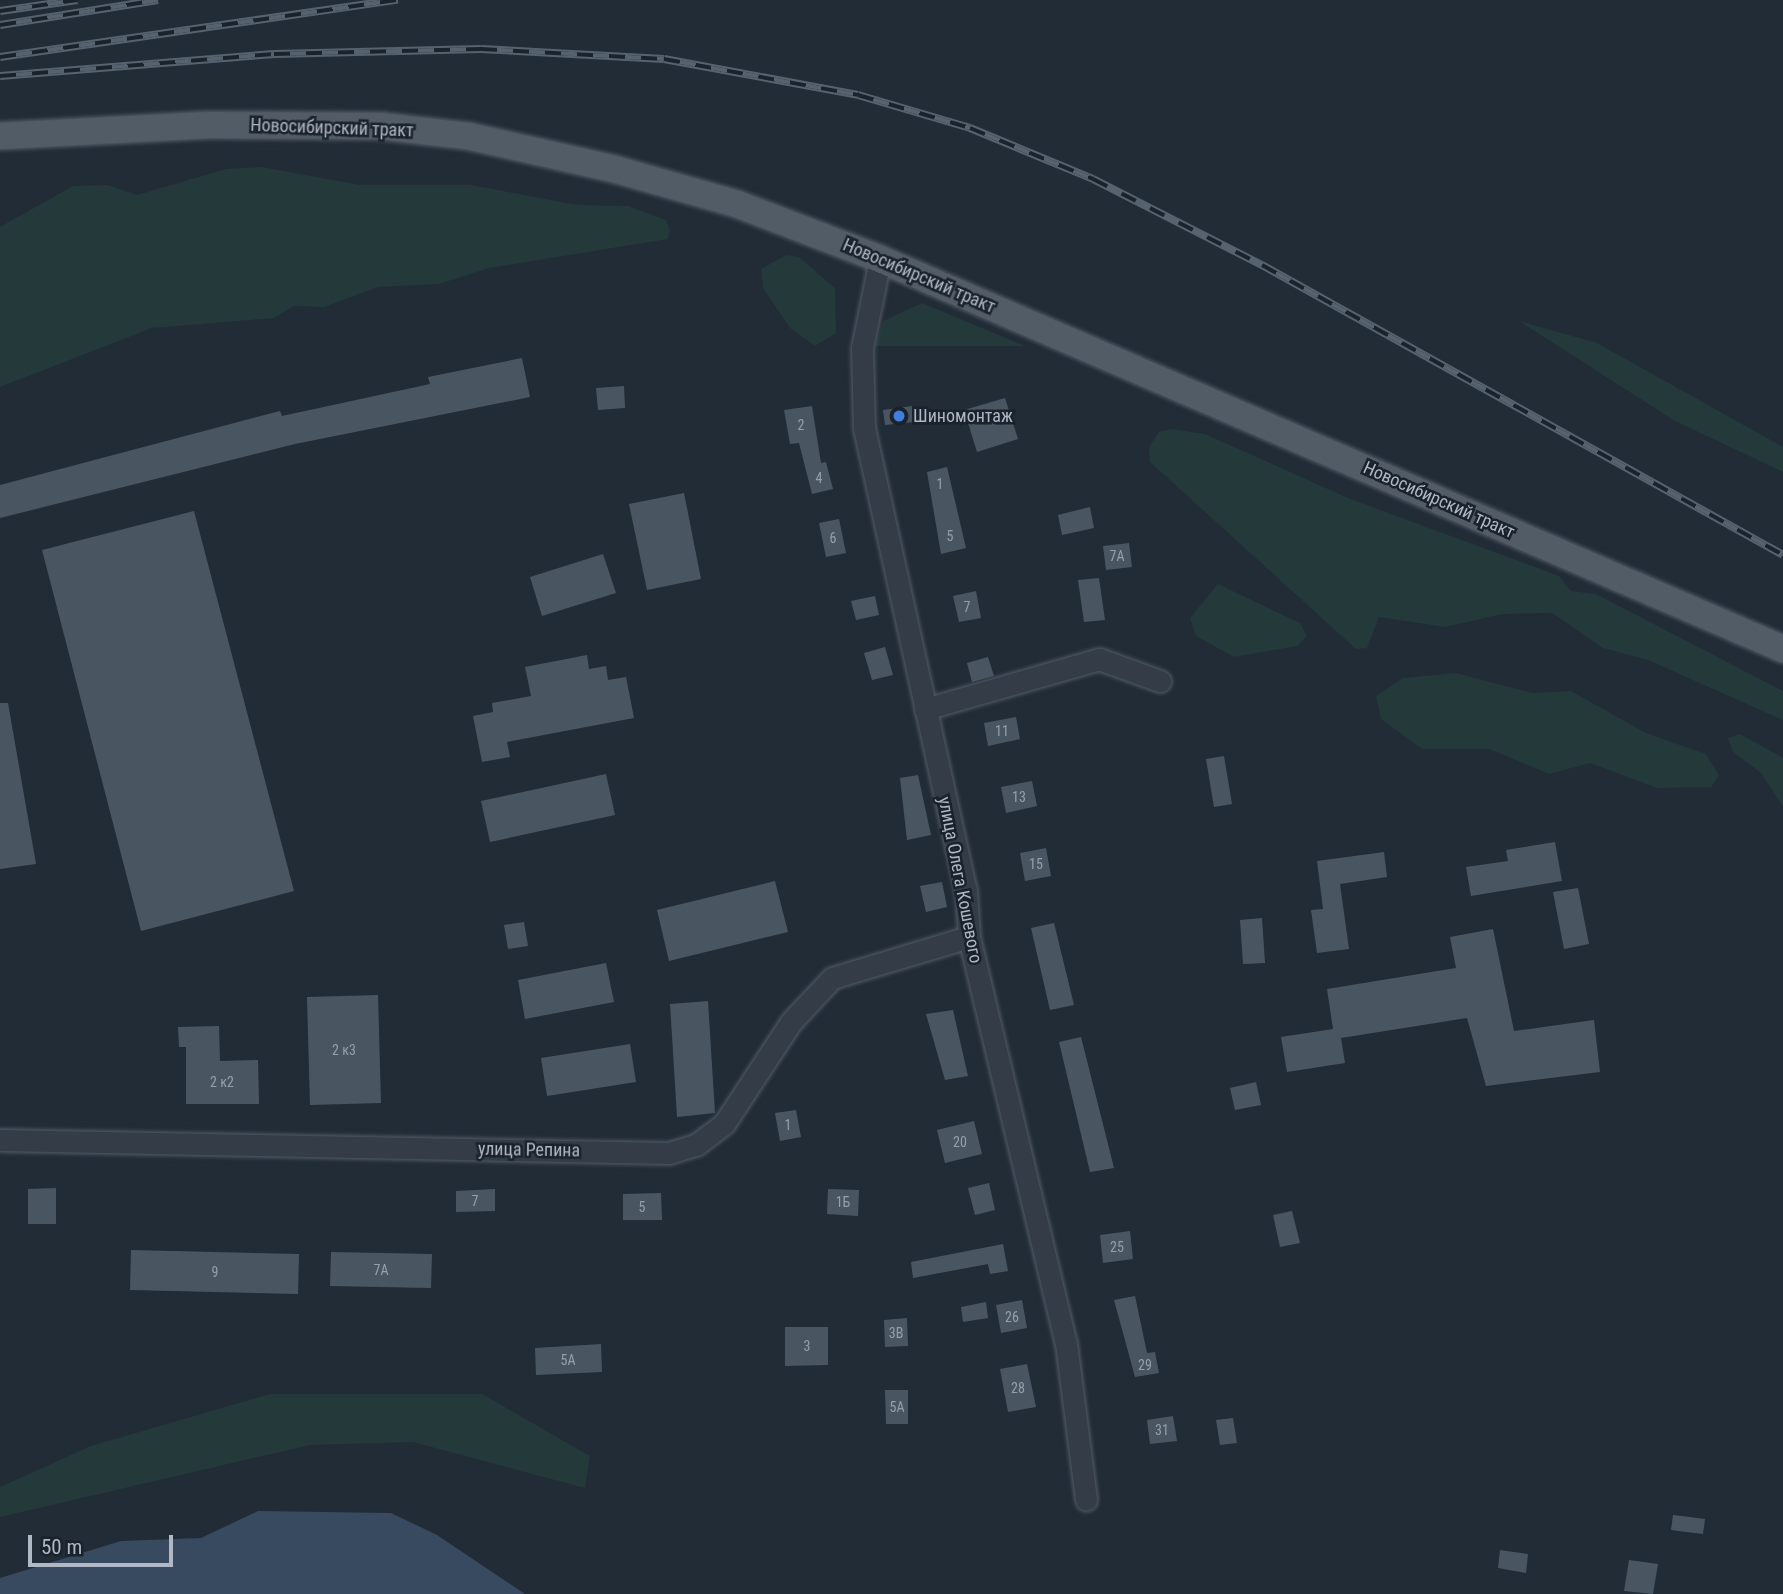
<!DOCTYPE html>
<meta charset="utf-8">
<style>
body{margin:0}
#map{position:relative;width:1783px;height:1594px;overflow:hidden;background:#212c37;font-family:"Roboto Condensed",sans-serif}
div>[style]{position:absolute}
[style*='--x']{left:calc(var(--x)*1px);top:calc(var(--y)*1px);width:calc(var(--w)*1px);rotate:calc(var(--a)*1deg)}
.green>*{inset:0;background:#243939}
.water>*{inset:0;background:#374a5f}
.building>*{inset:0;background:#495662}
.roads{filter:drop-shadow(0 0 2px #525b65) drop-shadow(0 0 2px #525b65)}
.minor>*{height:21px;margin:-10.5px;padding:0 10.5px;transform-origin:10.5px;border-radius:10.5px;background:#343d47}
.major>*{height:26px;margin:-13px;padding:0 13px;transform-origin:13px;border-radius:13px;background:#525c67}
.rail>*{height:8px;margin-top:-4px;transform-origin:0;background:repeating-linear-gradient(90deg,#1a222c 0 16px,#56626e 0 32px);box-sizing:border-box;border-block:2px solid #56626e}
.dots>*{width:19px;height:19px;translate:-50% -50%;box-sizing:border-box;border:4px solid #1a222c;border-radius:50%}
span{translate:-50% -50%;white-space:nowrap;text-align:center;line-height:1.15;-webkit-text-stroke:5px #1a222c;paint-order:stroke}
.number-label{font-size:14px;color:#96a0ac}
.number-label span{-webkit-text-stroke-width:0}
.street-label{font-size:18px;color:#afb8c4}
.poi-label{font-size:18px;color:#afb8c4}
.left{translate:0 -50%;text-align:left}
.scale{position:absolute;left:28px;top:1535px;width:145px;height:32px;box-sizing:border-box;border:4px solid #afb8c4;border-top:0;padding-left:9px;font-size:21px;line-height:24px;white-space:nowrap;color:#afb8c4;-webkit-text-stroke:5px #1a222c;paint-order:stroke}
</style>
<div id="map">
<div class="green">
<i style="clip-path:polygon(262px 167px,360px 185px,471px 185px,577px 205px,628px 206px,666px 220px,670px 230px,668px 239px,489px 268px,439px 284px,378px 287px,324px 307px,294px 306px,274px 318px,152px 328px,0 387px,0 227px,73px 186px,107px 185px,137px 195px,226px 169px)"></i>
<i style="clip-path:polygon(786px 255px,799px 257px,835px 288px,836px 333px,815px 346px,790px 328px,763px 288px,761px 269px)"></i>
<i style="clip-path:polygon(922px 303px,1025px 346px,876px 346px,883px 321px)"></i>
<i style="clip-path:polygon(1519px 321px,1597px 343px,1783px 447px,1783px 472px,1675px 421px)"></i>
<i style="clip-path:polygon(1172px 429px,1205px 434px,1348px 498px,1559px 576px,1571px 591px,1596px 594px,1783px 691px,1783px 720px,1648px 660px,1603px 648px,1552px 613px,1502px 614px,1445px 627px,1379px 617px,1367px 648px,1356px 649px,1150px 462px,1149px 447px,1159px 432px)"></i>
<i style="clip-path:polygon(1218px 584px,1300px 623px,1307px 636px,1297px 646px,1234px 657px,1196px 636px,1190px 618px)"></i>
<i style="clip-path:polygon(1455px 673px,1533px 693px,1571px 691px,1646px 733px,1706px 754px,1719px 775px,1711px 787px,1657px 788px,1590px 763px,1549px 774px,1489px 749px,1422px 749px,1381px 719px,1376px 696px,1403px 678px)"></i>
<i style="clip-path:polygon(1740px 734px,1783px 758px,1783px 807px,1761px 773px,1733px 752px,1728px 738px)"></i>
<i style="clip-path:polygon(270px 1394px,482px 1394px,590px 1456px,585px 1488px,413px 1442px,310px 1445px,0 1517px,0 1487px,91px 1446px)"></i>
</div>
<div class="water">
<i style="clip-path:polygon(258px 1511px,391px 1513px,437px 1535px,525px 1594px,0 1594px,0 1578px,121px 1541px,201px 1538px)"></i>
</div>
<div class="building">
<i style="clip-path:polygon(522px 358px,530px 397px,295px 444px,0 518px,0 485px,280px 411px,282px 416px,430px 384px,428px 377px)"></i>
<i style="clip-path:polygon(624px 386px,625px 408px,598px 410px,596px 388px)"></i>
<i style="clip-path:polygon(1005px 398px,1018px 439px,977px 452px,964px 410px)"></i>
<i style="clip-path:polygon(812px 406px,821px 463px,826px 462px,833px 489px,812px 494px,799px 443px,790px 444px,784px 410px)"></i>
<i style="clip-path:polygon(912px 406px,914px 422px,885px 425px,883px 410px)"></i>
<i style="clip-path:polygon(947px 467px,966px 548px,941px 554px,927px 472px)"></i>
<i style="clip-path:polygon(684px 493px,701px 579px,647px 590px,629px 504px)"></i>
<i style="clip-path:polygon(1090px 507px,1094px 528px,1062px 535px,1058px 515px)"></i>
<i style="clip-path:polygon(194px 511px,294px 891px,141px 931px,42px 550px)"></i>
<i style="clip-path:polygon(839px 519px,846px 553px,826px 557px,819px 523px)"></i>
<i style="clip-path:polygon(1129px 543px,1132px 567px,1106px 570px,1103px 546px)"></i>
<i style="clip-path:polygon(603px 554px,616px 593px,542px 616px,530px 577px)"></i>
<i style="clip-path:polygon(1099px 578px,1105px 620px,1084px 622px,1078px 580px)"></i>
<i style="clip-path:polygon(976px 591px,981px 618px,959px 622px,953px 596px)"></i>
<i style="clip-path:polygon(875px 596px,879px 615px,856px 620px,851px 601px)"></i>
<i style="clip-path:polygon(885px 647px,893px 675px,872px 680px,864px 653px)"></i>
<i style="clip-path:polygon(587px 655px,589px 669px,606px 666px,608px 680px,626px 677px,634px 718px,507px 742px,510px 757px,482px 762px,473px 716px,493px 712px,492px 703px,531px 696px,525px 667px)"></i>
<i style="clip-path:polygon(988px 657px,994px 676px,972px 682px,967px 663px)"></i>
<i style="clip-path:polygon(0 703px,8px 703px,36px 864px,0 869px)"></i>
<i style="clip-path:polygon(1016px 717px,1020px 739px,988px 746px,984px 723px)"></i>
<i style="clip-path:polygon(1224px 756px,1232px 804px,1214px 807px,1206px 759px)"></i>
<i style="clip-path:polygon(606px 774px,615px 815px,490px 842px,481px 801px)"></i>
<i style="clip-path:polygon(918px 775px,931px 835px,907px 840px,900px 778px)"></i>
<i style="clip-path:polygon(1032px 781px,1037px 806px,1006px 813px,1001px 787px)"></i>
<i style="clip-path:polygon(1555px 842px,1562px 881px,1471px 896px,1466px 867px,1508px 861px,1506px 850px)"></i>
<i style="clip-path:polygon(1046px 848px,1051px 876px,1025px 881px,1020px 853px)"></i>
<i style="clip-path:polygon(1384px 852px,1387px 877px,1340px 884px,1349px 949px,1317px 953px,1311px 910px,1323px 909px,1317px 861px)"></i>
<i style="clip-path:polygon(775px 881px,788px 932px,669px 961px,657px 910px)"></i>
<i style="clip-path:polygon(942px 882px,947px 907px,926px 912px,920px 886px)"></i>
<i style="clip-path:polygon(1578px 888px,1589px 944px,1564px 949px,1553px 892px)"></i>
<i style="clip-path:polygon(1262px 918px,1265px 963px,1243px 964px,1240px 920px)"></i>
<i style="clip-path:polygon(524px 922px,528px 946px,508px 949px,504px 925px)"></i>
<i style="clip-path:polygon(1054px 923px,1074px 1005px,1050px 1010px,1031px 928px)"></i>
<i style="clip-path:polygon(1493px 929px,1514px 1031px,1594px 1020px,1600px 1072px,1486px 1086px,1467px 1018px,1341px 1038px,1345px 1063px,1287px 1072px,1281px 1037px,1333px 1029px,1327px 989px,1456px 968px,1450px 937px)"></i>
<i style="clip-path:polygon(606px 963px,614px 1002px,525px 1019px,518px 980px)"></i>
<i style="clip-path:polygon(378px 995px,381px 1103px,310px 1105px,307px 997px)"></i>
<i style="clip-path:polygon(708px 1001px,715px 1113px,677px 1117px,670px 1004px)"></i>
<i style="clip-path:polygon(953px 1010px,968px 1076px,945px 1080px,926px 1014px)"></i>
<i style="clip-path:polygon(219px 1026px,220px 1061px,258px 1060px,259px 1104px,186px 1104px,186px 1047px,179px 1047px,178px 1027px)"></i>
<i style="clip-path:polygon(1081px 1037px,1114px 1168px,1090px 1172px,1059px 1042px)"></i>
<i style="clip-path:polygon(630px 1044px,636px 1082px,547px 1096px,541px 1058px)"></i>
<i style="clip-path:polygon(1256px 1082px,1261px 1105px,1235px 1110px,1230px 1088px)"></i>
<i style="clip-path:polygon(796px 1110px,801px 1137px,780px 1141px,775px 1113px)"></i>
<i style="clip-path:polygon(974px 1121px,982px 1154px,945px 1163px,937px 1130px)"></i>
<i style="clip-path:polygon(989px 1183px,995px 1210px,975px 1215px,968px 1188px)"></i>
<i style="clip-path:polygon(56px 1188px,56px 1224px,28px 1224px,28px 1189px)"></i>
<i style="clip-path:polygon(495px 1189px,495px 1211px,456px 1212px,456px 1191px)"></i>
<i style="clip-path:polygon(828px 1189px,859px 1190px,858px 1216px,827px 1214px)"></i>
<i style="clip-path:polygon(661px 1193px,662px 1220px,623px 1220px,623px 1194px)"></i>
<i style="clip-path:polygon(1292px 1211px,1300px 1243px,1280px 1247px,1273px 1215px)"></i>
<i style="clip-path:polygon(1130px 1231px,1133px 1259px,1103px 1263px,1100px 1235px)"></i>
<i style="clip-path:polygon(1003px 1244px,1008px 1271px,990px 1274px,988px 1264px,913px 1278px,911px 1262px)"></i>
<i style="clip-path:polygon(131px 1250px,299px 1254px,298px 1294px,130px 1290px)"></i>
<i style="clip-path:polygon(331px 1252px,432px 1254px,431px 1288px,330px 1286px)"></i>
<i style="clip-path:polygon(1135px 1296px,1147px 1353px,1155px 1352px,1159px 1373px,1135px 1377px,1114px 1300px)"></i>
<i style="clip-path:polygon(1022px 1300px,1027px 1328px,1001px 1333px,996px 1305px)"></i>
<i style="clip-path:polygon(986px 1302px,988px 1318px,963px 1322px,961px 1307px)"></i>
<i style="clip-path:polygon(907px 1318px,908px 1346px,885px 1347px,884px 1320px)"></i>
<i style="clip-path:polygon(785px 1327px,828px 1327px,828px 1365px,785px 1366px)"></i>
<i style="clip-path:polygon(601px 1344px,602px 1372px,536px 1375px,535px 1348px)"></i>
<i style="clip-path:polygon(1027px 1364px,1036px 1407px,1008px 1412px,1000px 1369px)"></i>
<i style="clip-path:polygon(885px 1390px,908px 1390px,908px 1424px,886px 1424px)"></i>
<i style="clip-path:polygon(1173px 1416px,1177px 1441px,1150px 1444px,1147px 1420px)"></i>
<i style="clip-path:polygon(1233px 1418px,1237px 1443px,1220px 1445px,1216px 1420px)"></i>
<i style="clip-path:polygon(1673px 1515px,1705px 1519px,1703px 1534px,1671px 1530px)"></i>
<i style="clip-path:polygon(1500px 1550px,1528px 1554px,1526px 1573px,1498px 1568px)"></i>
<i style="clip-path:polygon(1629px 1560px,1658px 1564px,1653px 1594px,1624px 1591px)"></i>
</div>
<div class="roads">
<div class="minor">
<i style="--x:880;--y:259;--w:91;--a:101.4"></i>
<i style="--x:862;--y:348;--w:80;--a:88.6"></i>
<i style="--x:864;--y:428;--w:473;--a:77.6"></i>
<i style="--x:966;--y:890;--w:47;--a:86.3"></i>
<i style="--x:969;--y:937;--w:417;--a:76.6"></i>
<i style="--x:1066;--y:1343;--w:158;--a:82.7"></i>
<i style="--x:925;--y:709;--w:181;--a:-16"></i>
<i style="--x:1099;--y:659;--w:65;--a:19.8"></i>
<i style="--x:0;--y:1140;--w:669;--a:1.11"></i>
<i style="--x:669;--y:1153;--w:28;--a:-17"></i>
<i style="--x:696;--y:1145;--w:35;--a:-37"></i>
<i style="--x:724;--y:1124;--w:122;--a:-56.7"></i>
<i style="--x:791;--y:1022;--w:60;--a:-47"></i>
<i style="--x:832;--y:978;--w:143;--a:-16.7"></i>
</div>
<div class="major">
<i style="--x:0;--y:136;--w:209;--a:-3"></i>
<i style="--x:209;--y:125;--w:171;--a:0.3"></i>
<i style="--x:380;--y:126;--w:89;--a:6.5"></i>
<i style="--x:468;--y:136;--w:150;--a:12.7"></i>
<i style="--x:614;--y:169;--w:128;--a:15.9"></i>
<i style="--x:737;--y:204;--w:153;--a:21"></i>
<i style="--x:880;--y:259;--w:984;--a:23.36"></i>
</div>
</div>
<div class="rail">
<i style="--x:0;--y:11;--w:78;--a:-8.1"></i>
<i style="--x:0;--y:25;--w:160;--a:-9"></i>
<i style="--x:0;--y:57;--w:402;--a:-8.2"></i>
<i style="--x:0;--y:76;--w:275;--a:-4.6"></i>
<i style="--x:274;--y:54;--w:207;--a:-1.4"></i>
<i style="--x:481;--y:49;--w:183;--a:3.1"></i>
<i style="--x:664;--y:59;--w:197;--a:10.5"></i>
<i style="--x:858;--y:95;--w:117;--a:16.4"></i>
<i style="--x:970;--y:128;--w:133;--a:22.5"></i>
<i style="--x:1093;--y:179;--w:190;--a:27"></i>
<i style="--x:1262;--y:265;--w:596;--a:29.1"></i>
</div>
<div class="dots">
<i style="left:899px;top:416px;background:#3f7fe0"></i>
</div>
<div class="number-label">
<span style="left:801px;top:425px">2</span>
<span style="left:819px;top:478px">4</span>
<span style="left:940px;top:484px">1</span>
<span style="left:950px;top:536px">5</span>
<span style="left:833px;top:538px">6</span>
<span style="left:1117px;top:556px">7А</span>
<span style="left:967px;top:607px">7</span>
<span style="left:1002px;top:731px">11</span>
<span style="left:1019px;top:797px">13</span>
<span style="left:1036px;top:864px">15</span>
<span style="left:344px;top:1050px">2 к3</span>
<span style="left:222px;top:1082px">2 к2</span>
<span style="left:788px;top:1125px">1</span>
<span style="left:960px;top:1142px">20</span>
<span style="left:475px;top:1201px">7</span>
<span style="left:843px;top:1202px">1Б</span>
<span style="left:642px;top:1207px">5</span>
<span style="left:1117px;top:1247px">25</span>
<span style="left:381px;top:1270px">7А</span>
<span style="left:215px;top:1272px">9</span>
<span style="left:1012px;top:1317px">26</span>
<span style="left:896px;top:1333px">3В</span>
<span style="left:807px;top:1346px">3</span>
<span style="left:568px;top:1360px">5А</span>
<span style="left:1145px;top:1365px">29</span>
<span style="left:1018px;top:1388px">28</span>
<span style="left:897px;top:1407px">5А</span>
<span style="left:1162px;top:1430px">31</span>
</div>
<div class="street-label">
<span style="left:332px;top:128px;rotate:2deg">Новосибирский тракт</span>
<span style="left:919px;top:276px;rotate:23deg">Новосибирский тракт</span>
<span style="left:1439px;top:500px;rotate:24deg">Новосибирский тракт</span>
<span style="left:960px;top:880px;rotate:79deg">улица Олега Кошевого</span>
<span style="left:529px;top:1150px;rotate:1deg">улица Репина</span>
</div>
<div class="poi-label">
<span class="left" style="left:913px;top:416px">Шиномонтаж</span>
</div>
<div class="scale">50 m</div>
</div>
